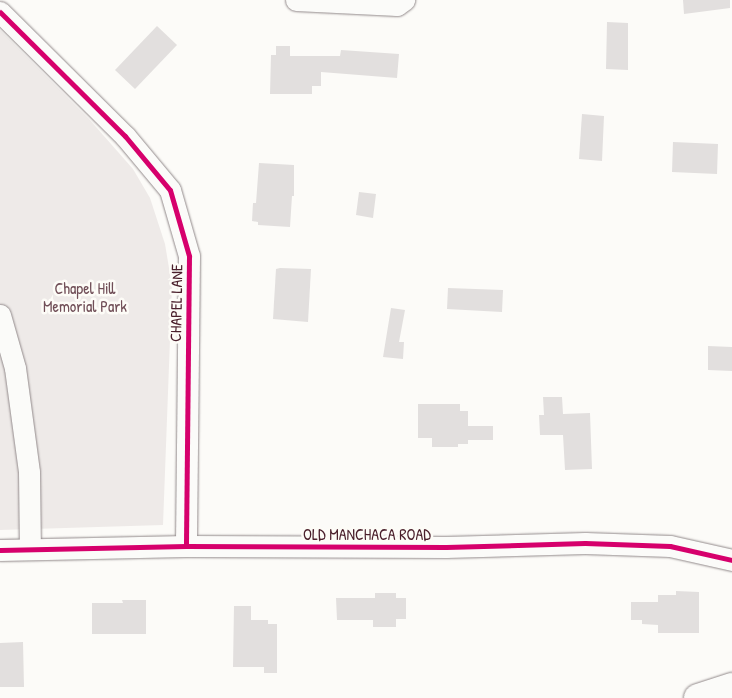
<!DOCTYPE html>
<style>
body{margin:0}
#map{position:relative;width:732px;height:698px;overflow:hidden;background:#fcfbf8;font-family:"Patrick Hand",sans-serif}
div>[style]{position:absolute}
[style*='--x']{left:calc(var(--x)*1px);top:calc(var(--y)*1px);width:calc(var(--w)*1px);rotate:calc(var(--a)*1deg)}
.green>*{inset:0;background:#eeeae8}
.building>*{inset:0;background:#e2dfde}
.roads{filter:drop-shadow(0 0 1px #928a8b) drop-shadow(0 0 1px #928a8b)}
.minor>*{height:21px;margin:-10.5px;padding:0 10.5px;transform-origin:10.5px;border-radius:10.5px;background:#fbfbf9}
.major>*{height:28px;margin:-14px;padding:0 14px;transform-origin:14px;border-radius:14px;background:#fbfbf9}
.cycleway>*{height:5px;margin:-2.5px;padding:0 2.5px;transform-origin:2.5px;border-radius:2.5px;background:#d6006c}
span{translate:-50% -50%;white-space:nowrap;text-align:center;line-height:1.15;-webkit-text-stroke:5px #fdfcf7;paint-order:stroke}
.park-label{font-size:16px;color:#704e57}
.street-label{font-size:16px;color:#4a1f2b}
</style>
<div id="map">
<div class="green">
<i style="clip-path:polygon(0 30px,89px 119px,133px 169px,150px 198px,165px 244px,172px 286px,163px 525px,0 530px)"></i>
</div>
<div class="building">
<i style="clip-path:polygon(683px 0,730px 0,730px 8px,684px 14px)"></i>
<i style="clip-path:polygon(607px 22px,628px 23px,628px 70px,606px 69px)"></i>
<i style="clip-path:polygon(157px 26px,177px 45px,135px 89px,115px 70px)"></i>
<i style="clip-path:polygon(276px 46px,290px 46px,290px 56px,340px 56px,341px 50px,399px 54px,397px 78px,321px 72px,321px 86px,312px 86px,312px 94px,270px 94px,271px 55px,276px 55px)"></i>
<i style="clip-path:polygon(582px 114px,604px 116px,602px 161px,579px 159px)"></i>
<i style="clip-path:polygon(673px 142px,718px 144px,717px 174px,672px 172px)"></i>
<i style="clip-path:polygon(259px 163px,294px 165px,294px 196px,292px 196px,290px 227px,258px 225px,258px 222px,252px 221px,253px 203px,256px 203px)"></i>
<i style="clip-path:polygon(359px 192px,376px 194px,373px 218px,356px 215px)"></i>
<i style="clip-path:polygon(280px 268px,311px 269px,308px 322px,273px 319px,276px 269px)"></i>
<i style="clip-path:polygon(448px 288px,503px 290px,502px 312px,447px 309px)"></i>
<i style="clip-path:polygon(391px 308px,405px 310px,399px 342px,404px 342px,403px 359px,383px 357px)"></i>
<i style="clip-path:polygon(708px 346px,732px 347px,732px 371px,708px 370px)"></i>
<i style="clip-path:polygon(543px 397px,562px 397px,563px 414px,590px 413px,592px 469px,565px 470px,563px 435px,540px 435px,539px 415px,544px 415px)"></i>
<i style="clip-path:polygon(418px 404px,460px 404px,460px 411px,468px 411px,468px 426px,493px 426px,493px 440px,468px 440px,468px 444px,458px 444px,458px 447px,432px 447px,432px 438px,418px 438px)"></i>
<i style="clip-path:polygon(676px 591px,699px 592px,699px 633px,658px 633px,658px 625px,642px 624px,642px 620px,631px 620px,631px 602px,658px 602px,658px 595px,676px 595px)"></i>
<i style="clip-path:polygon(375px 593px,396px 593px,396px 598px,406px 598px,406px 619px,396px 619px,396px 627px,373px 627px,373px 620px,337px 620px,336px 598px,375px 598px)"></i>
<i style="clip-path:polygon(122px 600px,146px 600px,146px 634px,92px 634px,92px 603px,123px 603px)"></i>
<i style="clip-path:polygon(234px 606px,251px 606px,251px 620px,268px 620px,268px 624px,277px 624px,277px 673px,264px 673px,264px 667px,233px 667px)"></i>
<i style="clip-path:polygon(23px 642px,24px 687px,0 687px,0 643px)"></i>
</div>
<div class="roads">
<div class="minor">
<i style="--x:296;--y:0;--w:101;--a:2.8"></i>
<i style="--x:397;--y:5;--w:9;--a:-36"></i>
<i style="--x:0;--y:12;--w:176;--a:44.8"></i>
<i style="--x:125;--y:136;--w:70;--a:50.2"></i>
<i style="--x:170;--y:190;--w:69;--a:73.9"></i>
<i style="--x:189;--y:256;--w:290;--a:90.6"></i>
<i style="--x:0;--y:315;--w:55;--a:74.2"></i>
<i style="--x:15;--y:368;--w:105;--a:82.3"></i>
<i style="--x:29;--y:472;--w:77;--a:89.3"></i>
<i style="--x:0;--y:550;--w:186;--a:-1.2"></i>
<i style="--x:186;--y:546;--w:260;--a:0.2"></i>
<i style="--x:446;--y:547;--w:139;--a:-1.6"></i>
<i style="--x:585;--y:543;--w:85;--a:2"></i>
<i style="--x:670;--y:546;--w:64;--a:12.7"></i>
</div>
<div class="major">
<i style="--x:698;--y:698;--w:36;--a:-18"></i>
</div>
</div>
<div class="cycleway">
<i style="--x:0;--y:12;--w:176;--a:44.8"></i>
<i style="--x:125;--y:136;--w:70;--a:50.2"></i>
<i style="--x:170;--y:190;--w:69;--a:73.9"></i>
<i style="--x:189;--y:256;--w:290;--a:90.6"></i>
<i style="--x:0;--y:550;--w:186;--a:-1.2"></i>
<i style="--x:186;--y:546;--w:260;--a:0.2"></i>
<i style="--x:446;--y:547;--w:139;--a:-1.6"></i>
<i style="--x:585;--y:543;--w:85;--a:2"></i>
<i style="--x:670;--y:546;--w:64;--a:12.7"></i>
</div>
<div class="park-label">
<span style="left:85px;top:297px">Chapel Hill<br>Memorial Park</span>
</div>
<div class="street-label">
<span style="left:176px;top:303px;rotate:-89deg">CHAPEL LANE</span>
<span style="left:367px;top:534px">OLD MANCHACA ROAD</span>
</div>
</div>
